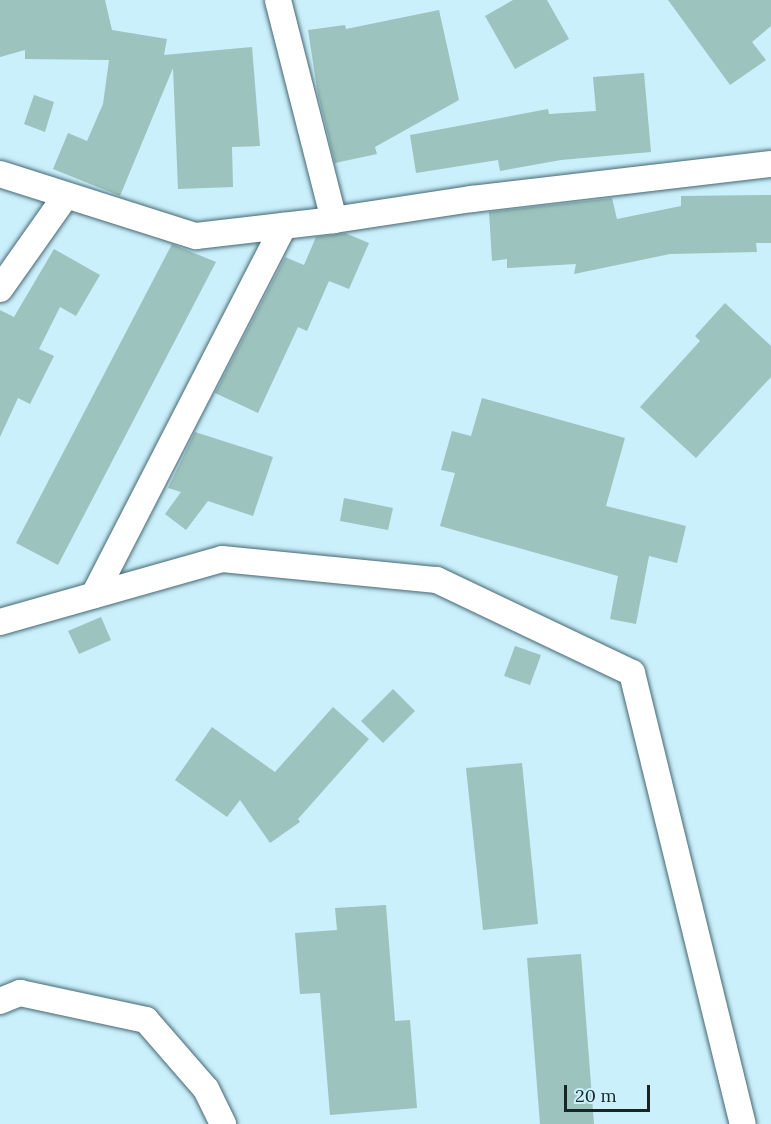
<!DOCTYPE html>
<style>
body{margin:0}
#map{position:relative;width:771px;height:1124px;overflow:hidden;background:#caf0fb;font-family:Lora,serif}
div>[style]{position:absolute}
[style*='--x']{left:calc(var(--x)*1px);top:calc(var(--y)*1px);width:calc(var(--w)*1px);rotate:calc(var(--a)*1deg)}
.building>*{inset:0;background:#9cc3bd}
.roads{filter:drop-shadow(0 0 2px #466872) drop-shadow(0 0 2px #466872)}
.minor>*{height:26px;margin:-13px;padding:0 13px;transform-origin:13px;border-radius:13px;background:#fff}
span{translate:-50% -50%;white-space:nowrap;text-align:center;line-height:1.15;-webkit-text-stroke:4.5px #caf0fb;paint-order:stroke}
.scale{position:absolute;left:564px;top:1085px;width:86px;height:27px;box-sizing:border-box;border:3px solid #172529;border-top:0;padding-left:8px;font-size:18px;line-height:21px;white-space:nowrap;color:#172529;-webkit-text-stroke:4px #caf0fb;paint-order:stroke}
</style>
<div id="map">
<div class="building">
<i style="clip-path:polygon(0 0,105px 0,112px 30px,167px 39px,164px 55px,252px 47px,260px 146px,232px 147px,233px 187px,178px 189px,173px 68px,120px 196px,53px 169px,68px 133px,87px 141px,103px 104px,109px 60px,25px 59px,25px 50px,0 57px)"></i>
<i style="clip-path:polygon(513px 0,547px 0,569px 39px,515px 69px,485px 16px)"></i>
<i style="clip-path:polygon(668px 0,771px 0,771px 26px,752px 42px,766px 60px,730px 85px)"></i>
<i style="clip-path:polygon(439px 10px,459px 100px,375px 147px,377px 154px,335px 163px,318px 95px,308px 30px,345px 25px,346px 29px)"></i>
<i style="clip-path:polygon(644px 73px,651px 152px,561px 160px,500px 171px,498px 160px,416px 173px,410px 135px,548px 109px,549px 114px,596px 111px,593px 77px)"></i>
<i style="clip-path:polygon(34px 95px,54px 102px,45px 132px,24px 124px)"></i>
<i style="clip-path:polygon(771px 195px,771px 243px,756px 243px,757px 252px,670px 254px,574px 274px,576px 264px,507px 268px,507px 259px,492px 261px,489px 212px,612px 198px,617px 219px,681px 206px,681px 196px)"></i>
<i style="clip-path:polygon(345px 233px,369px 243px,349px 289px,329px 281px,307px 331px,298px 327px,258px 413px,215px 393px,285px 257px,304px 265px,316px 237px)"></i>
<i style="clip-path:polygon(172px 244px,216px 262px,58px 565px,16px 543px)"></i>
<i style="clip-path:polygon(54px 249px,100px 275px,76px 316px,60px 307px,39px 349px,54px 356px,30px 404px,18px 398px,0 437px,0 310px,14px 317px)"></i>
<i style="clip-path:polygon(725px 303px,771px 346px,771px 377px,696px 458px,640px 407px,700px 341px,695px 336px)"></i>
<i style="clip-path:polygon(482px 398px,625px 438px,606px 506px,686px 526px,677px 563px,649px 556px,636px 624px,610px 619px,618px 576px,440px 526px,455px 473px,441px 470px,452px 431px,471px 436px)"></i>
<i style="clip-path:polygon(195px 432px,273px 457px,253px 516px,208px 501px,186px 530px,165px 514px,181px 492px,168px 488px)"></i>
<i style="clip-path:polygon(344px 498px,393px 508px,388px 530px,340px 521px)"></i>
<i style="clip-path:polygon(101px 617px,111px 640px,79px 654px,68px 631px)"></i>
<i style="clip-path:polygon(515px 646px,541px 655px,530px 685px,504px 676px)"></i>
<i style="clip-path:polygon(393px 689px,415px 711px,383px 743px,361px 721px)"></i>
<i style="clip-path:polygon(333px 707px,369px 739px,298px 819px,300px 822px,270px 843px,240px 800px,227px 817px,175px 780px,212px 727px,275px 772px)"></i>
<i style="clip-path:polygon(522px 763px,538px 924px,483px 930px,466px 768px)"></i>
<i style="clip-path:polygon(386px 905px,395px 1021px,410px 1020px,417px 1108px,330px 1115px,320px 993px,300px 994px,295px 933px,337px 930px,335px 908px)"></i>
<i style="clip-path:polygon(581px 954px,594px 1124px,540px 1124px,527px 958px)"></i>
</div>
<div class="roads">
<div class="minor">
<i style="--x:0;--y:174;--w:206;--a:17.6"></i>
<i style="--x:196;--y:236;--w:139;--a:-6.6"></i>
<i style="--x:334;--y:220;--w:227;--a:-104.3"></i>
<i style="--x:334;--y:220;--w:140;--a:-8.7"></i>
<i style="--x:472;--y:199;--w:301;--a:-6.7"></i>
<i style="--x:0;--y:289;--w:113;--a:-54.8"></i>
<i style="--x:94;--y:595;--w:415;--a:-62.8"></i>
<i style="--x:0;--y:622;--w:231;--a:-15.8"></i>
<i style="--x:222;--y:559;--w:216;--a:5.6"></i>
<i style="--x:437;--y:580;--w:216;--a:25.5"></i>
<i style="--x:632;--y:673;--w:464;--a:76.2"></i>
<i style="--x:0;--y:1001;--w:22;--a:-22"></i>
<i style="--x:20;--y:993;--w:129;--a:12.1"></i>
<i style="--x:146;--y:1020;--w:91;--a:49"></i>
<i style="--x:206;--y:1089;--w:39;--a:64"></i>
</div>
</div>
<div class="scale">20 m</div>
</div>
